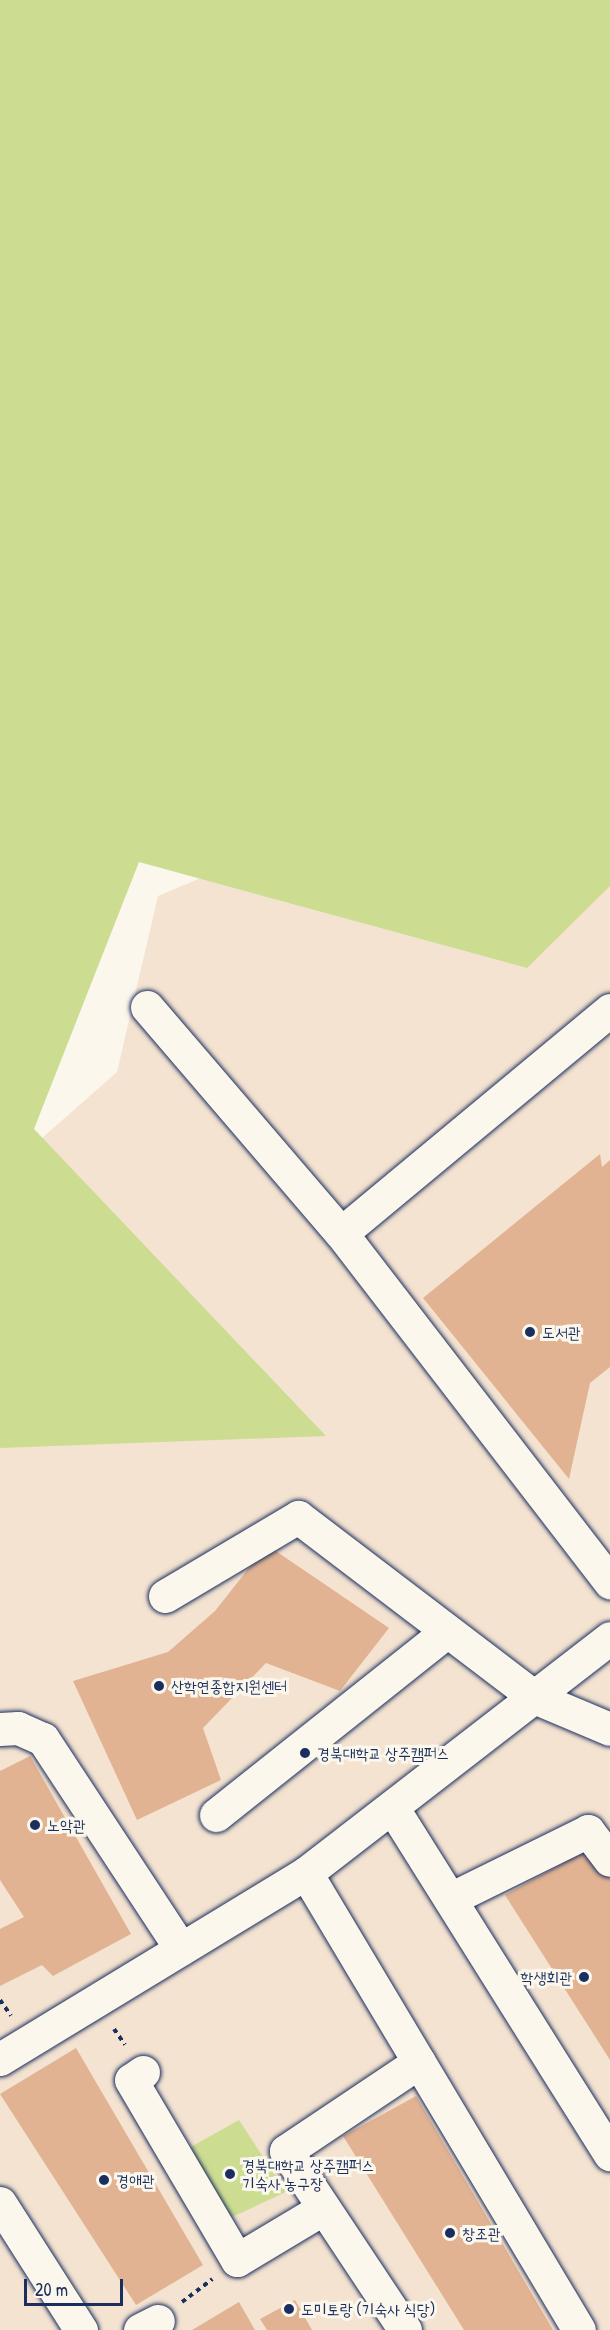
<!DOCTYPE html>
<meta charset="utf-8">
<style>
body{margin:0}
#map{position:relative;width:610px;height:2330px;overflow:hidden;background:#fbf7ec;font-family:"Patrick Hand","Poor Story",sans-serif}
div>[style]{position:absolute}
[style*='--x']{left:calc(var(--x)*1px);top:calc(var(--y)*1px);width:calc(var(--w)*1px);rotate:calc(var(--a)*1deg)}
.built>*{inset:0;background:#f4e3d1}
.green>*{inset:0;background:#ccdd91}
.building>*{inset:0;background:#e2b393}
.path>*{height:4px;margin-top:-2px;transform-origin:0;background:repeating-linear-gradient(90deg,#1b2f5e 0 4.5px,transparent 0 9px)}
.roads{filter:drop-shadow(0 0 2px #1b2f5e) drop-shadow(0 0 2px #1b2f5e)}
.minor>*{height:33px;margin:-16.5px;padding:0 16.5px;transform-origin:16.5px;border-radius:16.5px;background:#fbf7ec}
.dots>*{width:16px;height:16px;translate:-50% -50%;box-sizing:border-box;border:3px solid #fbf7ec;border-radius:50%}
span{translate:-50% -50%;white-space:nowrap;text-align:center;line-height:1.15;-webkit-text-stroke:6px #fbf7ec;paint-order:stroke}
.poi-label{font-size:16px;color:#1b2f5e}
.left{translate:0 -50%;text-align:left}
.right{translate:-100% -50%;text-align:right}
.scale{position:absolute;left:24px;top:2279px;width:99px;height:27px;box-sizing:border-box;border:3px solid #1b2f5e;border-top:0;padding-left:8px;font-size:18px;line-height:21px;white-space:nowrap;color:#1b2f5e;-webkit-text-stroke:4px #fbf7ec;paint-order:stroke}
</style>
<div id="map">
<div class="built">
<i style="clip-path:polygon(610px 706px,610px 2330px,0 2330px,0 1175px,117px 1072px,158px 896px)"></i>
</div>
<div class="green">
<i style="clip-path:polygon(0 0,610px 0,610px 886px,527px 968px,139px 862px,34px 1129px,326px 1436px,0 1448px)"></i>
<i style="clip-path:polygon(239px 2120px,286px 2192px,217px 2224px,173px 2157px)"></i>
</div>
<div class="building">
<i style="clip-path:polygon(600px 1154px,602px 1167px,610px 1160px,610px 1367px,590px 1383px,569px 1479px,423px 1298px)"></i>
<i style="clip-path:polygon(267px 1545px,389px 1628px,340px 1691px,266px 1663px,203px 1728px,221px 1780px,137px 1820px,73px 1681px,168px 1652px,215px 1611px)"></i>
<i style="clip-path:polygon(30px 1756px,131px 1934px,53px 1976px,42px 1965px,0 1986px,0 1929px,24px 1917px,0 1880px,0 1771px)"></i>
<i style="clip-path:polygon(589px 1849px,610px 1879px,610px 2060px,505px 1895px)"></i>
<i style="clip-path:polygon(76px 2048px,203px 2265px,136px 2305px,0 2094px)"></i>
<i style="clip-path:polygon(416px 2096px,553px 2330px,464px 2330px,343px 2136px)"></i>
<i style="clip-path:polygon(295px 2300px,312px 2330px,267px 2330px,260px 2319px)"></i>
<i style="clip-path:polygon(239px 2302px,255px 2330px,192px 2330px)"></i>
</div>
<div class="path">
<i style="--x:0;--y:2000;--w:19;--a:55"></i>
<i style="--x:114;--y:2029;--w:19;--a:55"></i>
<i style="--x:182;--y:2302;--w:38;--a:-37"></i>
</div>
<div class="roads">
<div class="minor">
<i style="--x:147;--y:1007;--w:298;--a:49.4"></i>
<i style="--x:610;--y:1010;--w:349;--a:140.3"></i>
<i style="--x:341;--y:1233;--w:441;--a:52.4"></i>
<i style="--x:165;--y:1596;--w:155;--a:-30.7"></i>
<i style="--x:298;--y:1517;--w:297;--a:37.3"></i>
<i style="--x:534;--y:1697;--w:82;--a:22.8"></i>
<i style="--x:0;--y:1729;--w:18;--a:-3"></i>
<i style="--x:18;--y:1728;--w:27;--a:24"></i>
<i style="--x:43;--y:1739;--w:251;--a:56.7"></i>
<i style="--x:392;--y:1807;--w:410;--a:57.9"></i>
<i style="--x:216;--y:1815;--w:295;--a:-38.5"></i>
<i style="--x:306;--y:1873;--w:532;--a:59.15"></i>
<i style="--x:450;--y:1899;--w:154;--a:-26.2"></i>
<i style="--x:588;--y:1831;--w:36;--a:53"></i>
<i style="--x:0;--y:2059;--w:358;--a:-31.3"></i>
<i style="--x:306;--y:1873;--w:384;--a:-37.7"></i>
<i style="--x:143;--y:2072;--w:14;--a:146"></i>
<i style="--x:131;--y:2080;--w:209;--a:59.5"></i>
<i style="--x:237;--y:2260;--w:101;--a:-30.9"></i>
<i style="--x:0;--y:2203;--w:151;--a:57.5"></i>
<i style="--x:140;--y:2330;--w:20;--a:-27"></i>
<i style="--x:405;--y:2330;--w:215;--a:-123.6"></i>
<i style="--x:286;--y:2151;--w:160;--a:-33.8"></i>
</div>
</div>
<div class="dots">
<i style="left:530px;top:1332px;background:#1b2f5e"></i>
<i style="left:159px;top:1686px;background:#1b2f5e"></i>
<i style="left:305px;top:1753px;background:#1b2f5e"></i>
<i style="left:35px;top:1825px;background:#1b2f5e"></i>
<i style="left:584px;top:1977px;background:#1b2f5e"></i>
<i style="left:230px;top:2174px;background:#1b2f5e"></i>
<i style="left:104px;top:2180px;background:#1b2f5e"></i>
<i style="left:450px;top:2233px;background:#1b2f5e"></i>
<i style="left:289px;top:2309px;background:#1b2f5e"></i>
</div>
<div class="poi-label">
<span class="left" style="left:542px;top:1332px">도서관</span>
<span class="left" style="left:171px;top:1686px">산학연종합지원센터</span>
<span class="left" style="left:317px;top:1753px">경북대학교 상주캠퍼스</span>
<span class="left" style="left:47px;top:1825px">노악관</span>
<span class="right" style="left:572px;top:1977px">학생회관</span>
<span class="left" style="left:242px;top:2174px">경북대학교 상주캠퍼스<br>기숙사 농구장</span>
<span class="left" style="left:116px;top:2180px">경애관</span>
<span class="left" style="left:462px;top:2233px">창조관</span>
<span class="left" style="left:301px;top:2309px">도미토랑 (기숙사 식당)</span>
</div>
<div class="scale">20 m</div>
</div>
